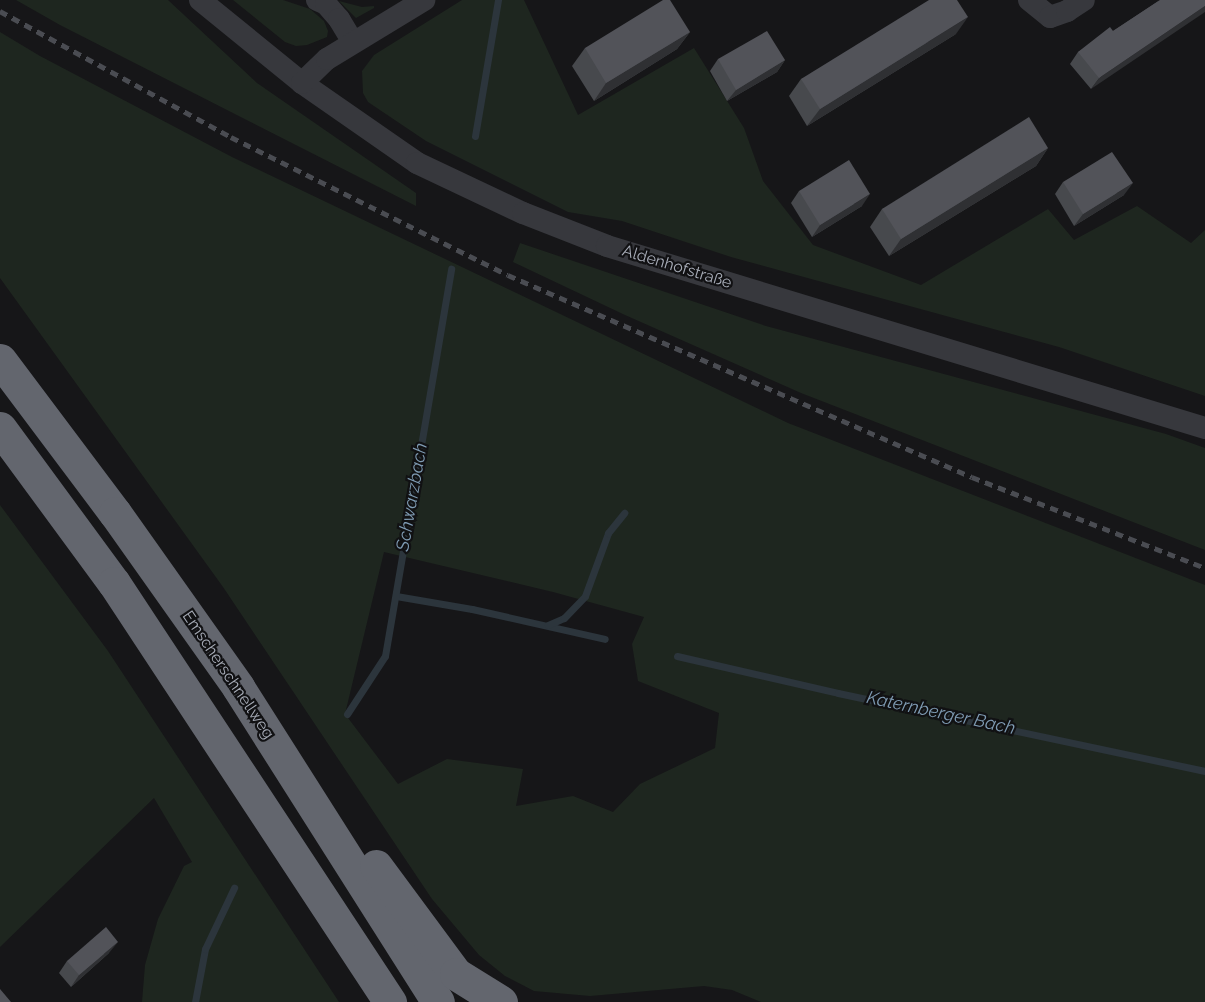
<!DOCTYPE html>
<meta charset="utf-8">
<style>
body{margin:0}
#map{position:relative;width:1205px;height:1002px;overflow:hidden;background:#161618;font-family:Raleway,sans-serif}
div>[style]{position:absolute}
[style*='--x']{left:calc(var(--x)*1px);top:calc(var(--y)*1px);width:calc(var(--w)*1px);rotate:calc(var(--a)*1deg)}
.green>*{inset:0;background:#1e261f}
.stream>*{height:7px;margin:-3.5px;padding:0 3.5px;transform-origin:3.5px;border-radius:3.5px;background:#2c353c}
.minor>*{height:22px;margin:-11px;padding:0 11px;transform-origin:11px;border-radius:11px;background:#37383d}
.highway>*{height:33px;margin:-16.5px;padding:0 16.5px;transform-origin:16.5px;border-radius:16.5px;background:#63666e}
.rail>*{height:4.5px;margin-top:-2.25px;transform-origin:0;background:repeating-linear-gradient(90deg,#4a4c52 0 8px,transparent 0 14px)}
.wall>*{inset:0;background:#47494d}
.shaded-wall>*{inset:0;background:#2f3033}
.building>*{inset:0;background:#525359}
span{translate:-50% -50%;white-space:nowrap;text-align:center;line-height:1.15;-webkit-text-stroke:4.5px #111113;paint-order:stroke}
.street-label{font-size:16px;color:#a8adb8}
.water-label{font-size:18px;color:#7f9bb3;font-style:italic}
</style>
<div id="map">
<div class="green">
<i style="clip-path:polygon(16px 0,168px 0,257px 83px,416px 193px,416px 206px,60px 25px)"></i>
<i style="clip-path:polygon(233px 0,283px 0,310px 9px,324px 21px,328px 31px,327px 37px,307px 45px,296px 46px,285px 42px)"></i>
<i style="clip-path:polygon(462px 0,524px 0,578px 115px,694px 48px,744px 128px,763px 181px,813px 245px,921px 285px,1048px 209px,1074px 240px,1137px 206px,1191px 243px,1205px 230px,1205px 396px,1059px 347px,731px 257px,622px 221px,568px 212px,426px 141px,368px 102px,363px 93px,362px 71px,374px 55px)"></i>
<i style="clip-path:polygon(339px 1px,362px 7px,374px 6px,374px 8px,356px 18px)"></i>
<i style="clip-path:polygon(evenodd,0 32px,40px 56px,232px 157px,788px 423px,1205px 585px,1205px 1002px,761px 1002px,732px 990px,704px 986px,590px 996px,534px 991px,505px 976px,479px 955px,432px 899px,223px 587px,0 278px,0 32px,384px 552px,553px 592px,644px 617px,632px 644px,638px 681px,719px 713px,715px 748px,640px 784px,613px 812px,573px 796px,516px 806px,523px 769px,447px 759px,398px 784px,345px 714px,384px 552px)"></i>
<i style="clip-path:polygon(520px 243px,766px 326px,1166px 434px,1205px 448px,1205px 550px,801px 393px,625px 315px,513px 262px)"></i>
<i style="clip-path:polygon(0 505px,108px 651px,339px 1002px,142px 1002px,145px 965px,158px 919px,184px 866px,192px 862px,154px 798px,0 947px)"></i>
</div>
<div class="stream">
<i style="--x:475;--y:136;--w:138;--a:-80.4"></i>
<i style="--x:396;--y:596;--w:77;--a:9.7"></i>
<i style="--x:472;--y:609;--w:136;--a:12.7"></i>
<i style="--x:548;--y:625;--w:17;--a:-24"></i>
<i style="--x:564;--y:618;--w:30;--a:-46"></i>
<i style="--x:585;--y:596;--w:67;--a:-69.9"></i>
<i style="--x:608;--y:533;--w:26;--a:-51"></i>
<i style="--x:677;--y:656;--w:165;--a:12.9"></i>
<i style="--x:838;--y:693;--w:375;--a:12"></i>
<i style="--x:347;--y:714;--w:69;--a:-56.8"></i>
<i style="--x:385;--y:656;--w:393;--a:-80.3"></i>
<i style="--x:195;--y:1002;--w:54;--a:-79.3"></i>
<i style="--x:205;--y:949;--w:68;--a:-64.6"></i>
</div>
<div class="minor">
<i style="--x:200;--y:0;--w:132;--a:39.1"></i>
<i style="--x:302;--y:83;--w:140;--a:34.8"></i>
<i style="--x:417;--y:163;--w:117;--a:25.3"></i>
<i style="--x:523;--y:213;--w:90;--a:21.4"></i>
<i style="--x:607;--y:246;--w:625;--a:16.93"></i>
<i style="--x:317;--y:0;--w:10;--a:24"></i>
<i style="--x:326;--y:4;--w:20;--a:49"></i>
<i style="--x:339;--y:19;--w:27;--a:59"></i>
<i style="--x:1029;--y:0;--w:27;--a:39"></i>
<i style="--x:1050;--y:17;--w:18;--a:-19"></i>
<i style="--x:1067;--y:11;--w:20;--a:-33"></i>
<i style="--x:302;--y:83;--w:35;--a:-44"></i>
<i style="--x:327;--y:59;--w:114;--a:-31.3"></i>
</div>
<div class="highway">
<i style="--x:0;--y:360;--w:191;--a:53.1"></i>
<i style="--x:115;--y:513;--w:213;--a:54.7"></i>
<i style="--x:238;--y:687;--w:373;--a:57.6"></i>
<i style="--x:0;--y:428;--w:192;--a:53.7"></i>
<i style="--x:114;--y:583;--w:502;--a:56.63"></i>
<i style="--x:376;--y:866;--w:134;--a:53.5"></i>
<i style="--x:456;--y:974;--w:53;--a:31.9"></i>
</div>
<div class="rail">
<i style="--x:0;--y:11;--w:263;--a:28.6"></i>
<i style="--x:231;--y:137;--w:309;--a:26.5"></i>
<i style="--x:508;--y:275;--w:506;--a:23.53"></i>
<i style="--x:972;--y:477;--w:250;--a:21.3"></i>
</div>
<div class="wall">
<i style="clip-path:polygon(1160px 0,1091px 89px,1070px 64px,1078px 52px,1113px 31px)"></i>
<i style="clip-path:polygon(690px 32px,677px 49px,594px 101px,572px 66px,585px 48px)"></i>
<i style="clip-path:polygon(956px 34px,807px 126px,789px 96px,801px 79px)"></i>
<i style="clip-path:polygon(718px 59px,785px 60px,777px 72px,727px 101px,710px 71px)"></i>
<i style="clip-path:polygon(1048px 148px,1036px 166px,889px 256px,870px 227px,882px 209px)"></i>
<i style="clip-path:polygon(1063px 182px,1124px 195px,1074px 226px,1055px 194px)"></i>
<i style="clip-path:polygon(799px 191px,862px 206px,812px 237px,791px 203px)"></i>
<i style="clip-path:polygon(109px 953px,71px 987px,59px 973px,67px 961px)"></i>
</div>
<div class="shaded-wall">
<i style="clip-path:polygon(1205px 6px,1205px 12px,1091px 89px,1099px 78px)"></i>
<i style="clip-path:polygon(968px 17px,956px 34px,807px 126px,820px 109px)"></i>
<i style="clip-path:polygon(690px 32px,677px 49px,594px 101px,606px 83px)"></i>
<i style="clip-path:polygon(785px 60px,777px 72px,727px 101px,736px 90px)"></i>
<i style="clip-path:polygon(1048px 148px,1036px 166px,889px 256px,901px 239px)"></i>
<i style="clip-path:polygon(1133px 183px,1124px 195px,1074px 226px,1083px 214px)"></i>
<i style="clip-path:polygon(870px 194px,862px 206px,812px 237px,820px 225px)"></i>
<i style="clip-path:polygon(118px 942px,109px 953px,71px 987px,79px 975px)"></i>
</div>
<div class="building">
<i style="clip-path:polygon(663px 0,670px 0,690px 32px,606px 83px,585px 48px)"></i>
<i style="clip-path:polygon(929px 0,957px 0,968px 17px,820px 109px,801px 79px)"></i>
<i style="clip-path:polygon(1160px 0,1205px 0,1205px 6px,1099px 78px,1078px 52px,1110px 27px,1113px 31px)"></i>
<i style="clip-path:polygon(767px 31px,785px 60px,736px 90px,718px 59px)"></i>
<i style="clip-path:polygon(1029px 117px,1048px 148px,901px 239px,882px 209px)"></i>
<i style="clip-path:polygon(1112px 152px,1133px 183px,1083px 214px,1063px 182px)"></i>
<i style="clip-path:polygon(849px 160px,870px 194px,820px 225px,799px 191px)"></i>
<i style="clip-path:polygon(106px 927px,118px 942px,79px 975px,67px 961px)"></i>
<i style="clip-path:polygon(0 989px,11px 1002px,0 1002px)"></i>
</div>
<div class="street-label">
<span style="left:677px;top:267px;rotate:17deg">Aldenhofstraße</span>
<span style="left:228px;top:675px;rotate:56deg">Emscherschnellweg</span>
</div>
<div class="water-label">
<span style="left:412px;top:497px;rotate:-80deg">Schwarzbach</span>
<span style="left:941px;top:713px;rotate:12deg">Katernberger Bach</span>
</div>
</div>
